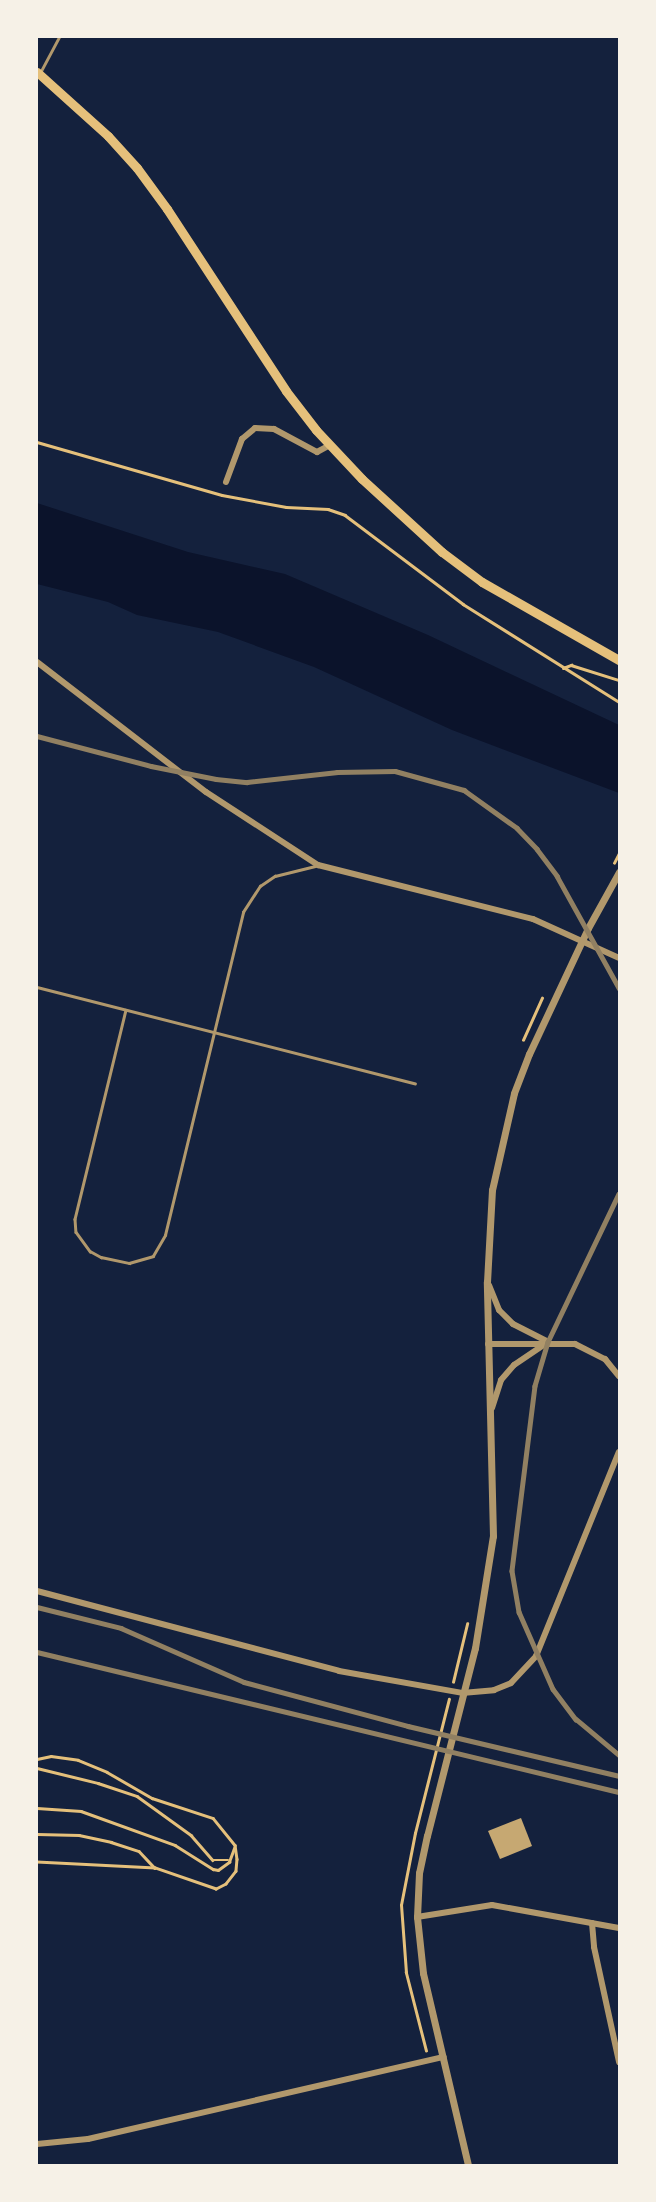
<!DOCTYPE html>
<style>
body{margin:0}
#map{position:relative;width:656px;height:2202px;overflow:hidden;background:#14213d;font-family:"Libre Baskerville",serif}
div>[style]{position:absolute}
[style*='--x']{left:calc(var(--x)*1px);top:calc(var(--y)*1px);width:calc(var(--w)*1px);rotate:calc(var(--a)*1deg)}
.water>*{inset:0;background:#0b132b}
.building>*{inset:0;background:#c6a872}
.path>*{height:2.5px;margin:-1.25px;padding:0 1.25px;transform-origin:1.25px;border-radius:1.25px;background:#e5c07b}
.service>*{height:2.5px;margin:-1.25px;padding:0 1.25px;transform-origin:1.25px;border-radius:1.25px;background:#b1986c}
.minor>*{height:6px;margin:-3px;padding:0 3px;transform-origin:3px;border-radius:3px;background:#b1986c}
.tertiary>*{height:7px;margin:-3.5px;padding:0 3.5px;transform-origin:3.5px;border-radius:3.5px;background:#b1986c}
.secondary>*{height:9px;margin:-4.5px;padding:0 4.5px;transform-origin:4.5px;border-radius:4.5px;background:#e5c07b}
.rail>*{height:4.5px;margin:-2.25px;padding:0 2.25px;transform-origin:2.25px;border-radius:2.25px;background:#918062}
span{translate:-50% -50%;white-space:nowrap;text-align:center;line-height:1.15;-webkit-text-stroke:7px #f6f1e7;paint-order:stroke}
.frame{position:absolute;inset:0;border:38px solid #f6f1e7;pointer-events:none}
</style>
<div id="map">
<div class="water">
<i style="clip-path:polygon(37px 503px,188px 552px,285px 574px,428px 635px,619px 725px,619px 793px,452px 730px,314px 667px,218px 632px,137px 615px,108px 602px,37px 584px)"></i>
</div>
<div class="building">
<i style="clip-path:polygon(521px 1818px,532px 1846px,500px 1859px,488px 1831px)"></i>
</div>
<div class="path">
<i style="--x:37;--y:442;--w:192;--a:16"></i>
<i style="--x:222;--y:495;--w:65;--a:10.6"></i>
<i style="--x:286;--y:507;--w:42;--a:2.7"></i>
<i style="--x:328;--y:509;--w:18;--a:19"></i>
<i style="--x:345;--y:515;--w:148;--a:37"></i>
<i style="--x:463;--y:604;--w:184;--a:32.1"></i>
<i style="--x:563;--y:668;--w:9;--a:-21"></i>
<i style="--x:571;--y:665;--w:50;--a:17.4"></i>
<i style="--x:614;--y:863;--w:11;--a:-63"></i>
<i style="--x:523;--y:1040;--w:46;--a:-65.7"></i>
<i style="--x:453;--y:1682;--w:60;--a:-76.4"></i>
<i style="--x:37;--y:1759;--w:14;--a:-12"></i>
<i style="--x:51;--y:1756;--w:27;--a:8"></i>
<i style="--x:78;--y:1760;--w:31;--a:22"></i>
<i style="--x:107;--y:1772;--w:52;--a:30"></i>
<i style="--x:152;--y:1798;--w:64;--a:18.2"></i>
<i style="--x:213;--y:1818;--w:35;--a:51"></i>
<i style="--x:235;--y:1845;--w:14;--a:82"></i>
<i style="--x:237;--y:1859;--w:12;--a:95"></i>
<i style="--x:236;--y:1871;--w:16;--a:128"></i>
<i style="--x:226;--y:1884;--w:11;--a:153"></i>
<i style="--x:216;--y:1889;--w:65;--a:-161"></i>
<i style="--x:155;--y:1868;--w:118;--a:-177.1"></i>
<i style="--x:37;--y:1768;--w:63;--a:13.8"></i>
<i style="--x:98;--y:1783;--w:41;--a:18.4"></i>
<i style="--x:137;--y:1796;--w:67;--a:35.8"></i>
<i style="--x:191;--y:1835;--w:33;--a:49"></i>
<i style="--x:213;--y:1860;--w:15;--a:0"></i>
<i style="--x:37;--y:1808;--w:44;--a:3.9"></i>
<i style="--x:81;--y:1811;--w:100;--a:19.9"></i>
<i style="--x:175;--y:1845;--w:45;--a:32.3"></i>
<i style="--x:213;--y:1869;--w:5;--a:11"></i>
<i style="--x:218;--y:1870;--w:14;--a:-36"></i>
<i style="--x:229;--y:1862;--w:15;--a:-70"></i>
<i style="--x:37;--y:1834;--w:42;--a:1.4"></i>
<i style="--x:79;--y:1835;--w:33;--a:12"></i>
<i style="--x:111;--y:1842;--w:29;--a:18"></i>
<i style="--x:139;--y:1851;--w:23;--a:47"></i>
<i style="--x:426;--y:2051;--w:81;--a:-104.4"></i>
<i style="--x:406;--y:1973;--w:68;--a:-94.2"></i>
<i style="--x:401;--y:1905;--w:73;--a:-79"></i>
<i style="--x:415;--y:1833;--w:138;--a:-75.8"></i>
</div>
<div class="service">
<i style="--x:41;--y:71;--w:38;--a:-62"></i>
<i style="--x:37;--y:987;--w:390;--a:14.3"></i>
<i style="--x:126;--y:1010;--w:215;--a:103.7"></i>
<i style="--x:75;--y:1219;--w:13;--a:86"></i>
<i style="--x:76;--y:1232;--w:24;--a:54"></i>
<i style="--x:90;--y:1251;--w:13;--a:29"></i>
<i style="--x:101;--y:1257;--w:29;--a:12"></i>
<i style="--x:129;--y:1263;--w:25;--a:-16"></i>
<i style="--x:153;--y:1256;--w:24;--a:-60"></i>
<i style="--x:165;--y:1235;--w:332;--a:-76.4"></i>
<i style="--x:243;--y:912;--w:31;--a:-57"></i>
<i style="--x:260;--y:886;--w:18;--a:-34"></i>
<i style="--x:275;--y:876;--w:41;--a:-14"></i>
</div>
<div class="minor">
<i style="--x:226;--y:482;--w:46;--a:-69.6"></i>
<i style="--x:242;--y:439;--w:17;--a:-40"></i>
<i style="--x:255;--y:428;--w:19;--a:3"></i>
<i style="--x:274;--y:429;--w:49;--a:28.1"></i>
<i style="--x:317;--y:452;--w:15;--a:-28"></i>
<i style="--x:37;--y:662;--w:213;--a:37.6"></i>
<i style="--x:206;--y:792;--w:134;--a:33.1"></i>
<i style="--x:318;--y:865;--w:222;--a:14.1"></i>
<i style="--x:533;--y:919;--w:94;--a:24.4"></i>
<i style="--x:489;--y:1285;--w:27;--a:68"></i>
<i style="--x:499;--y:1310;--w:20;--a:45"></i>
<i style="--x:513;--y:1324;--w:37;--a:27"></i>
<i style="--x:488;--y:1344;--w:87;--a:0"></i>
<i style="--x:575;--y:1344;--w:34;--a:27"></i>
<i style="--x:605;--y:1359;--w:22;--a:51"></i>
<i style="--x:492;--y:1408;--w:29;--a:-72"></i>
<i style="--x:501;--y:1380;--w:20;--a:-49"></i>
<i style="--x:514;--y:1365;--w:37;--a:-34"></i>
<i style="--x:37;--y:1591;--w:312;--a:14.8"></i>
<i style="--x:339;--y:1671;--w:125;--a:10.1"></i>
<i style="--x:462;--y:1693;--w:32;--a:-5"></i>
<i style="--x:494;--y:1690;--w:18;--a:-22"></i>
<i style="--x:511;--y:1683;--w:37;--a:-47"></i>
<i style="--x:536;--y:1656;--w:220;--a:-67.9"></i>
<i style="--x:417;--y:1917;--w:76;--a:-9.1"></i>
<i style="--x:492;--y:1905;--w:129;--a:10.3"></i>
<i style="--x:592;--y:1923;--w:24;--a:85"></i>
<i style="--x:594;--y:1947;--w:118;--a:77.7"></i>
<i style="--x:37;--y:2144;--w:51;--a:-5.6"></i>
<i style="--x:88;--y:2139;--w:365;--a:-13"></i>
</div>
<div class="tertiary">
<i style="--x:468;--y:2165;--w:197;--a:-103.2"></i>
<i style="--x:423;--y:1973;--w:56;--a:-96.1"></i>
<i style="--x:417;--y:1917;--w:44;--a:-87.4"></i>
<i style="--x:419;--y:1873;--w:38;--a:-78"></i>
<i style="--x:427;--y:1836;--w:194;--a:-75.7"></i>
<i style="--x:475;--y:1648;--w:113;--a:-80.9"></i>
<i style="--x:493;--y:1536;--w:254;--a:-91.4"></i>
<i style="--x:487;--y:1282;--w:92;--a:-86.9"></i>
<i style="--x:492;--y:1190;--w:99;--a:-77.2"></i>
<i style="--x:514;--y:1093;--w:42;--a:-69"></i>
<i style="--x:529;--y:1054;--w:139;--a:-64.9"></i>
<i style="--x:588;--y:928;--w:64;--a:-61"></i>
</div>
<div class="secondary">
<i style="--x:37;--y:72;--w:96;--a:42"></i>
<i style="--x:108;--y:136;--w:43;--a:47.8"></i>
<i style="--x:137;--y:168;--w:51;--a:53.8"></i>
<i style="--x:167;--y:209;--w:217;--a:56.8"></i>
<i style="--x:286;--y:391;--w:49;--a:52.4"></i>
<i style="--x:316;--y:430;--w:67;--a:46.8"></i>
<i style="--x:362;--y:479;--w:108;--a:42.4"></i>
<i style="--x:442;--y:552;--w:50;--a:36.9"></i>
<i style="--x:482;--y:582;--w:158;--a:29.7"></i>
</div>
<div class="rail">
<i style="--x:37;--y:736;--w:118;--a:14.7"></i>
<i style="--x:151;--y:766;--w:66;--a:11.3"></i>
<i style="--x:216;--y:779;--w:31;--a:6"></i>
<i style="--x:247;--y:782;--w:91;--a:-6.3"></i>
<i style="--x:337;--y:772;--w:58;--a:-1"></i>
<i style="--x:395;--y:771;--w:72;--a:15.4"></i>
<i style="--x:464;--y:790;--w:65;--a:35.6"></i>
<i style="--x:517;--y:828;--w:29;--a:46"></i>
<i style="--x:537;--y:849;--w:34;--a:53"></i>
<i style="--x:557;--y:876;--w:128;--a:61"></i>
<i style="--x:619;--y:1194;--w:164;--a:115.6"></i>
<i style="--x:548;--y:1342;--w:46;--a:106.5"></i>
<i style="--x:535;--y:1386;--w:186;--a:97.1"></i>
<i style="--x:512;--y:1571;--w:42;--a:80.3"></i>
<i style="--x:519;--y:1612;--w:84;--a:66.2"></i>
<i style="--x:553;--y:1689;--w:38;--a:53"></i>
<i style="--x:576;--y:1719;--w:56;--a:39.9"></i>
<i style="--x:37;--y:1607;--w:87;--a:14"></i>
<i style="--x:121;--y:1628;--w:134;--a:23.7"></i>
<i style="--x:244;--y:1682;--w:170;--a:15"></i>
<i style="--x:408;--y:1726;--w:217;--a:13.3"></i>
<i style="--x:37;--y:1652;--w:599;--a:13.53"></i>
</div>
<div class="frame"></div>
</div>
